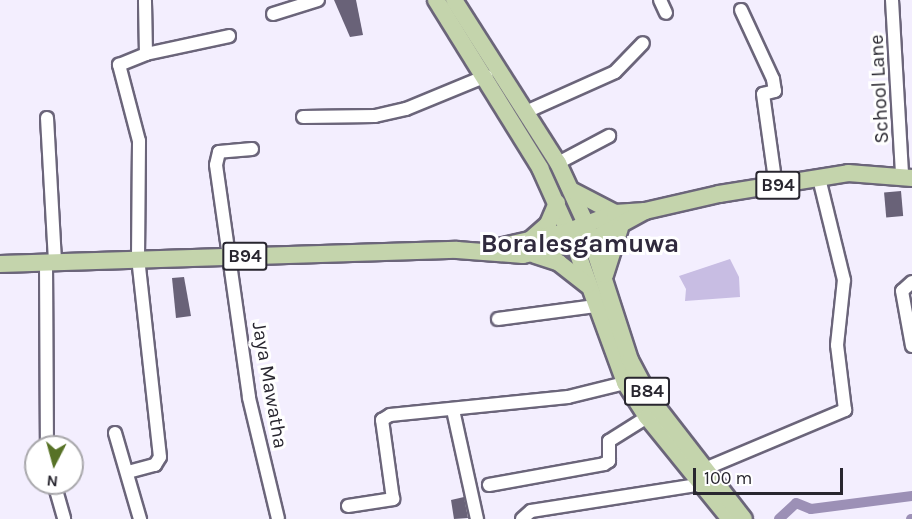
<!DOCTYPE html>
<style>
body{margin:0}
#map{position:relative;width:912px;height:519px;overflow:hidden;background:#f3eefe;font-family:Karla,sans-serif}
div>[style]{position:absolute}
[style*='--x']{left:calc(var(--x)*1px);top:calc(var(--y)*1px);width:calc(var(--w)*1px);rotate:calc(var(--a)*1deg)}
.green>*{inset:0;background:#c8bde3}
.canal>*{height:10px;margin:-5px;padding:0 5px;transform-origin:5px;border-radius:5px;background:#9c90b6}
.building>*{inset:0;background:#696278;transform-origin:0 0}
.roads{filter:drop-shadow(2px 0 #6b657a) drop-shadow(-2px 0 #6b657a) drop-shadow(0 2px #6b657a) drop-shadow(0 -2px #6b657a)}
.minor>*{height:12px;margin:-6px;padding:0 6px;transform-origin:6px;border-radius:6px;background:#fff}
.major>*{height:16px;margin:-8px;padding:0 8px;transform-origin:8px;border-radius:8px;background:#c4d4ac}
span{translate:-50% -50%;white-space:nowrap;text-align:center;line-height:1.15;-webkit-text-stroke:6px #fff;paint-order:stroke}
.shield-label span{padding:2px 4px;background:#fff;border:2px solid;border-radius:4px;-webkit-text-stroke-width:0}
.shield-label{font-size:18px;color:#28262f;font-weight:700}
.street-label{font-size:20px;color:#28262f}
.district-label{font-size:26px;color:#302a3d;font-weight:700}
.north{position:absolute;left:24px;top:435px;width:60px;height:60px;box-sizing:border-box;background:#fff;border:2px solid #a9a8ac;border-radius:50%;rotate:186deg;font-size:16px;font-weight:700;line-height:24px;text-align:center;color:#28262f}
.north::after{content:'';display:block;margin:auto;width:21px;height:27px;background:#577226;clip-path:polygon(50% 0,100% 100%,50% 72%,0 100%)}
.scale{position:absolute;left:693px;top:468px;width:150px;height:27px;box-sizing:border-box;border:3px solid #28262f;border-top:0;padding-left:8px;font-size:18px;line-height:21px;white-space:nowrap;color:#28262f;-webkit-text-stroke:4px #fff;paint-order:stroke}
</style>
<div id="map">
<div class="green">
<div style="clip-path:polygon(730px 259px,739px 277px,740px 297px,685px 301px,686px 289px,679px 276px)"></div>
</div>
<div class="canal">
<div style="--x:779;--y:519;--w:23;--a:-43"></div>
<div style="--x:796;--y:503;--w:16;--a:22"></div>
<div style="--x:811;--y:509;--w:102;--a:-7.3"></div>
<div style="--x:911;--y:519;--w:1;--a:0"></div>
</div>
<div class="building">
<div style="clip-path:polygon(334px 0,356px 0,363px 35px,350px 37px)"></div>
<div style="left:901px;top:191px;width:25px;height:17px;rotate:85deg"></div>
<div style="clip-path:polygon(184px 277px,191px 316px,176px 318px,172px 278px)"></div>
<div style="clip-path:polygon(464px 497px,468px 518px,454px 519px,451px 500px)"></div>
</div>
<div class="roads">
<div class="minor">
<div style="--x:660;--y:0;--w:14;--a:65"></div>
<div style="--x:892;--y:0;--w:176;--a:86.7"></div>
<div style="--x:741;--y:10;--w:76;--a:65.1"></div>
<div style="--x:773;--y:79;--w:12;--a:81"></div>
<div style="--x:775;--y:91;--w:12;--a:166"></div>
<div style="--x:763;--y:94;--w:93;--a:82"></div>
<div style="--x:273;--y:14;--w:47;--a:-17.3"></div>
<div style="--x:146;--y:54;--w:85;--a:-12.2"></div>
<div style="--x:528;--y:111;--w:95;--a:-24.1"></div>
<div style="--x:615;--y:72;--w:40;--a:-46"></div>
<div style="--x:303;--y:117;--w:72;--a:-0.8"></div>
<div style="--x:375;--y:116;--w:32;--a:-13"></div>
<div style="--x:406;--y:109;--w:87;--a:-22.4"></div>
<div style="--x:47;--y:118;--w:144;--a:86.8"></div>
<div style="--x:252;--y:149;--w:33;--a:175"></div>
<div style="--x:219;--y:152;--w:13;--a:103"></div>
<div style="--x:216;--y:165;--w:235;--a:81.9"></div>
<div style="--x:249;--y:398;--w:124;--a:76.5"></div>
<div style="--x:558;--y:163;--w:58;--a:-27.9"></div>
<div style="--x:46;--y:262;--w:185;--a:89.7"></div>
<div style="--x:912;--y:282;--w:13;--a:138"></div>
<div style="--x:902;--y:291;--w:56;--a:79.7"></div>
<div style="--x:498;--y:319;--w:98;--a:-7.6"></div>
<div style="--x:453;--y:410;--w:112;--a:77.6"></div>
<div style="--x:115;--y:433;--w:90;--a:73.8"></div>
<div style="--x:707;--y:468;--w:150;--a:-22.8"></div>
<div style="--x:845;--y:410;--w:65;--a:-97"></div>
<div style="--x:837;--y:345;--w:65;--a:-83.9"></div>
<div style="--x:844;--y:280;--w:105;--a:-103.8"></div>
<div style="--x:128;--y:472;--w:28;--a:-15"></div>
<div style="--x:155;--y:465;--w:9;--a:-58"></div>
<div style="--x:160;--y:457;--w:200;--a:-96.3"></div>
<div style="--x:138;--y:258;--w:117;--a:-89.5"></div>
<div style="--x:139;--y:141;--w:79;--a:-104.7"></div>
<div style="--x:119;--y:65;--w:29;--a:-22"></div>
<div style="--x:146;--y:54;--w:54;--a:-91.1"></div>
<div style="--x:54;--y:483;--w:37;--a:74"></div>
<div style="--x:489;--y:485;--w:117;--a:-10.3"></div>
<div style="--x:604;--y:464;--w:6;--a:-31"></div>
<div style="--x:609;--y:461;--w:20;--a:-90"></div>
<div style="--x:609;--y:441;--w:51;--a:-32.1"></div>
<div style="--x:348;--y:506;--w:46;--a:-8.8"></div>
<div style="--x:393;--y:499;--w:80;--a:-97.9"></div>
<div style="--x:382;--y:420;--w:9;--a:-32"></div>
<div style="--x:390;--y:415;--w:179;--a:-5.8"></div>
<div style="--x:568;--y:397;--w:59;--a:-13.8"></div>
<div style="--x:522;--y:519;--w:12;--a:-42"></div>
<div style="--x:531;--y:511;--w:175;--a:-8.9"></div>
</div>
<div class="major">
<div style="--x:436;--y:0;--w:198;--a:58.2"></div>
<div style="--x:540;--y:168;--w:85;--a:65.8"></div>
<div style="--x:575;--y:246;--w:146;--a:69.9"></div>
<div style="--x:625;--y:383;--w:40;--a:57.1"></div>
<div style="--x:647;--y:417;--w:132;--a:50.9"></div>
<div style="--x:454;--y:0;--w:193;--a:57.5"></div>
<div style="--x:558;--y:163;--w:67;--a:65.3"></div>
<div style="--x:586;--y:224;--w:143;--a:72.1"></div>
<div style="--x:630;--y:360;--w:43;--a:62.2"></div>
<div style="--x:650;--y:398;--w:153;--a:52.2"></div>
<div style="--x:571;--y:190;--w:50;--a:27.6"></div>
<div style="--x:531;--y:239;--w:23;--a:-41"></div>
<div style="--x:548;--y:224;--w:23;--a:-67"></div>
<div style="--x:494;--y:248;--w:77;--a:-12.8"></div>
<div style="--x:569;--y:231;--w:49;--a:-21.4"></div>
<div style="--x:615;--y:213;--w:30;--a:-4"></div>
<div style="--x:645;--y:211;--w:76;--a:-12.9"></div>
<div style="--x:719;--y:194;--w:131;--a:-9.2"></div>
<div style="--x:848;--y:173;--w:64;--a:4.5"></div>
<div style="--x:535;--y:255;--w:25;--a:18"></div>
<div style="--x:559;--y:263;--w:36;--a:38"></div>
<div style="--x:0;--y:264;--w:457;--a:-1.8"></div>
<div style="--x:457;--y:250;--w:66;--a:4.3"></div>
<div style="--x:523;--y:255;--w:71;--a:-12.3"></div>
<div style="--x:592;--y:240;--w:60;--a:-28.7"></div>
<div style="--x:605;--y:275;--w:49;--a:-72.3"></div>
</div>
</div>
<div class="shield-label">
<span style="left:778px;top:185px">B94</span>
<span style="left:245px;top:256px">B94</span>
<span style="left:647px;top:391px">B84</span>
</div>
<div class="street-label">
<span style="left:879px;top:89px;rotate:-93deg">School Lane</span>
<span style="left:270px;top:385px;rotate:80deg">Jaya Mawatha</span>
</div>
<div class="district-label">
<span style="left:580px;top:244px">Boralesgamuwa</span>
</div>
<div class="north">N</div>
<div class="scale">100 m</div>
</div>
